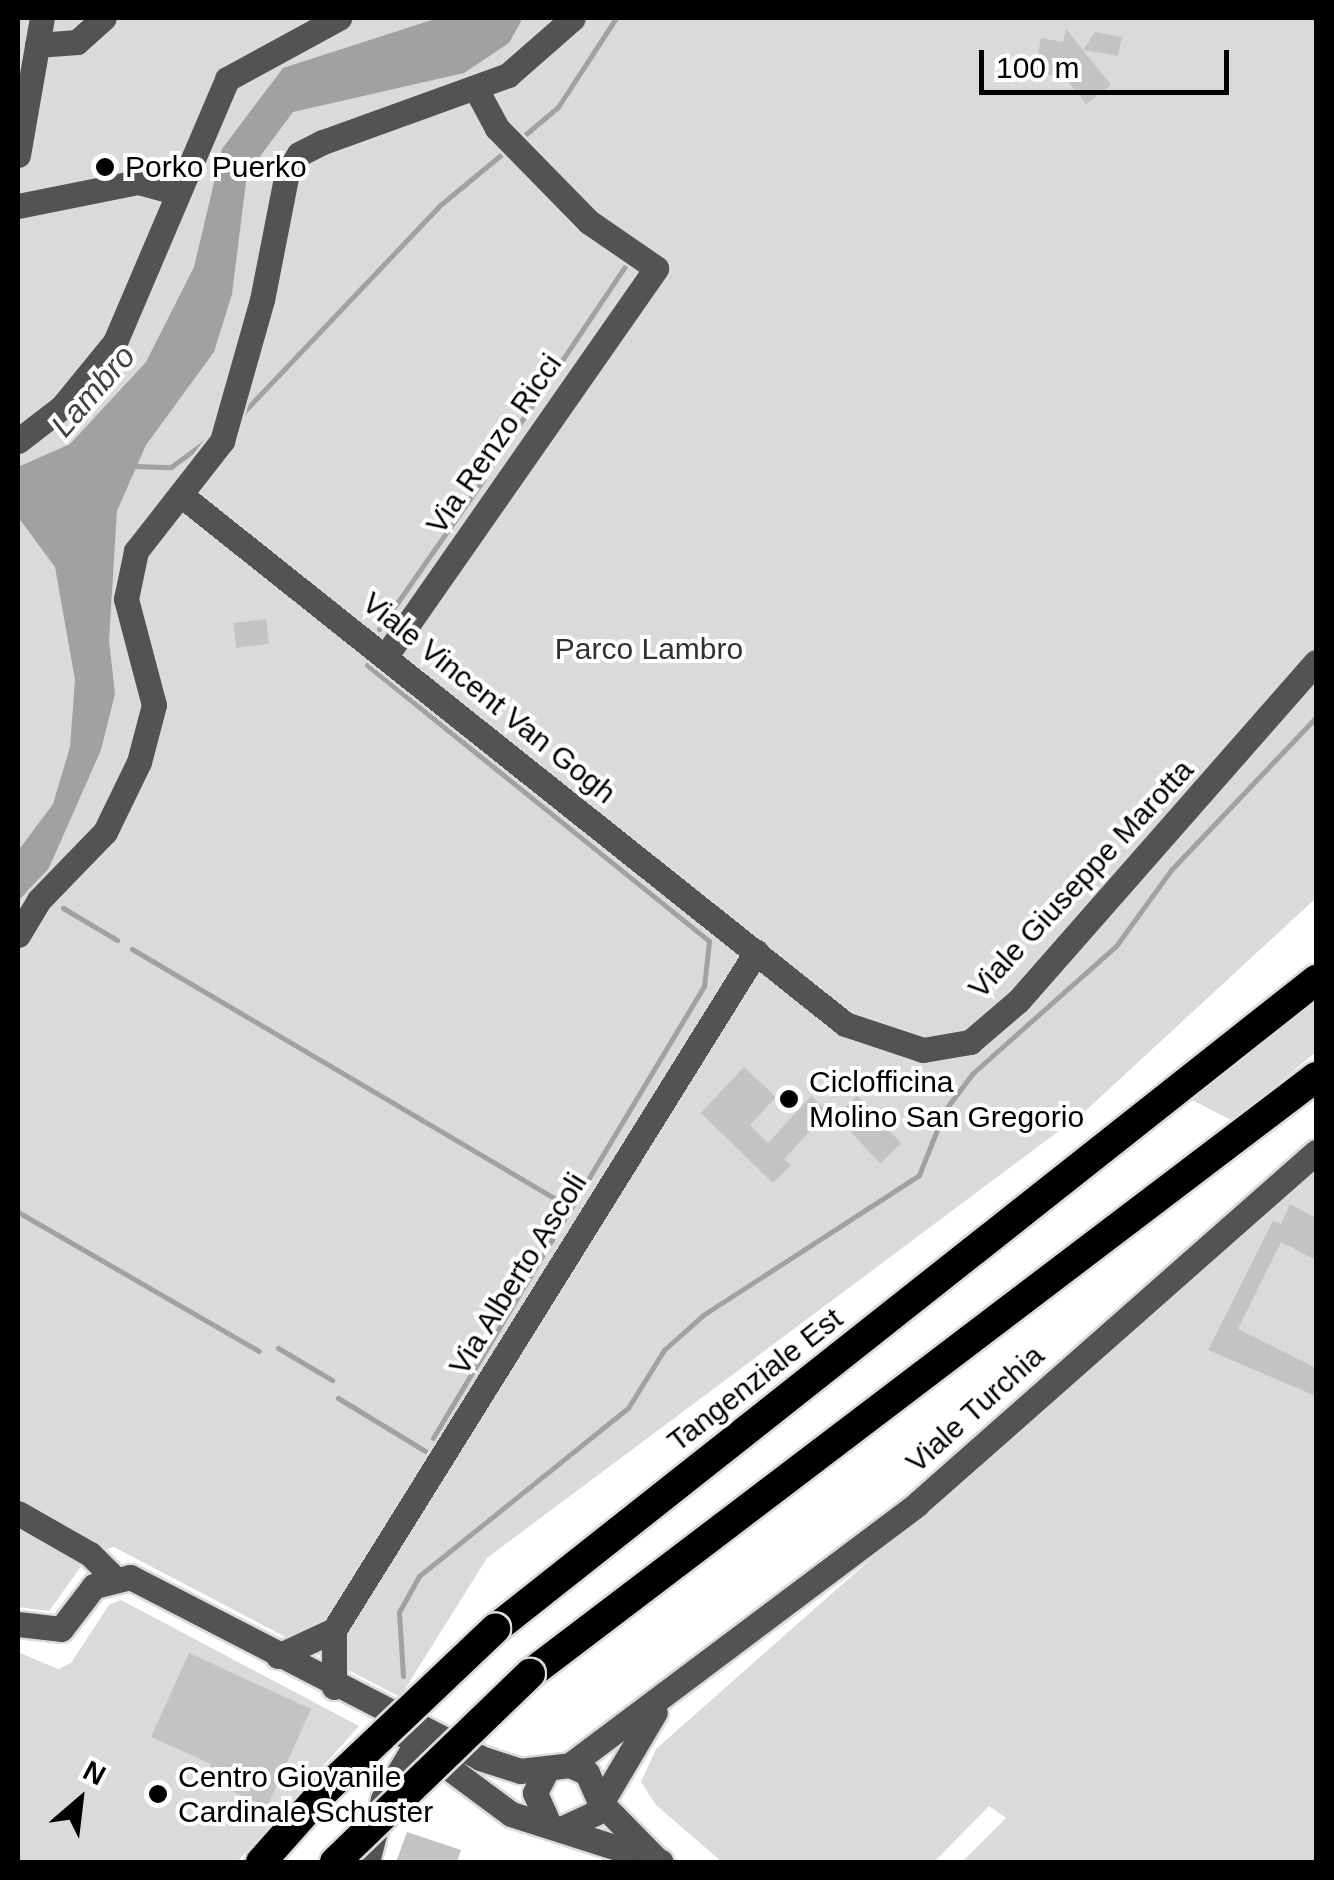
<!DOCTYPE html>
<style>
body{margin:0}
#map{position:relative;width:1334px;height:1880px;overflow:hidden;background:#fff;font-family:Helvetica,sans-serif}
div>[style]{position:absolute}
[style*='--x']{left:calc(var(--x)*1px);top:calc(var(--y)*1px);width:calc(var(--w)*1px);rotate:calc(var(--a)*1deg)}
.green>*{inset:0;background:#dadada}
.water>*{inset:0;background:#a1a1a1}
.stream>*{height:5px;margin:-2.5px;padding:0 2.5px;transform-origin:2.5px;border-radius:2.5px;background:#a1a1a1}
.building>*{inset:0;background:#c3c3c3;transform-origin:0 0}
.roads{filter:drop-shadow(2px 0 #dbdbdb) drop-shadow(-2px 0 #dbdbdb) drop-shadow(0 2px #dbdbdb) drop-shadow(0 -2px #dbdbdb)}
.minor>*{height:25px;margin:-12.5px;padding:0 12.5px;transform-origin:12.5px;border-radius:12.5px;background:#535353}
.highway>*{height:30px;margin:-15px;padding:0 15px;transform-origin:15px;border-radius:15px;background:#000}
.bridges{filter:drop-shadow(2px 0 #dbdbdb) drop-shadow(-2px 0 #dbdbdb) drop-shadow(0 2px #dbdbdb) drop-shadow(0 -2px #dbdbdb)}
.highway-bridge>*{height:30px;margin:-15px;padding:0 15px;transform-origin:15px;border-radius:15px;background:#000}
.dots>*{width:28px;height:28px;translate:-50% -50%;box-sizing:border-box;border:5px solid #fff;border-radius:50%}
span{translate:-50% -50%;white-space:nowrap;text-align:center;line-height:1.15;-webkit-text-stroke:8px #fff;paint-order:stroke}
.poi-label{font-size:30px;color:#000}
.left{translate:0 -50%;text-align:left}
.street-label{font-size:30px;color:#000}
.park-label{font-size:30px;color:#313131}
.water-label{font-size:32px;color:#424242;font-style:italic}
.frame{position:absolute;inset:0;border:20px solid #000;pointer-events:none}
.north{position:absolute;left:30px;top:1750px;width:100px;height:100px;-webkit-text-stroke:8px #fff;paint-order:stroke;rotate:28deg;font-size:28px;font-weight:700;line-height:40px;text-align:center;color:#000}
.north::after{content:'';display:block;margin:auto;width:35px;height:45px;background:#000;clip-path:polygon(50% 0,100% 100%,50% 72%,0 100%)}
.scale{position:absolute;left:979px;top:50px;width:250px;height:45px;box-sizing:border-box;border:5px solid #000;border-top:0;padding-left:12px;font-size:30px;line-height:35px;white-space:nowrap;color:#000;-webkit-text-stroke:8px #fff;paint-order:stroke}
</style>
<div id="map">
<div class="green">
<div style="clip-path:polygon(18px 18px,1316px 18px,1316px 898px,1083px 1113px,487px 1558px,400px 1697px,114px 1547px,90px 1554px,49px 1611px,18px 1607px)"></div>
<div style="clip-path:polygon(1316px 992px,1316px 1052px,1233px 1121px,1190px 1099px)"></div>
<div style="clip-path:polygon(1316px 1166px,1316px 1862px,962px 1862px,1006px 1818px,989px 1806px,934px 1862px,722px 1862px,656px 1805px,641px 1782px,656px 1749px)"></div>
<div style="clip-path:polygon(121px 1600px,359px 1726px,237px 1862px,18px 1862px,18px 1652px,58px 1669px,71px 1663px,109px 1605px)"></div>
</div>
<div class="water">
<div style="clip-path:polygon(438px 18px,523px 18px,509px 43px,464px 73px,293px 112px,247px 174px,232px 294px,214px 352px,146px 445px,117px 511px,109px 640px,115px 694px,101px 750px,48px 870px,18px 901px,18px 851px,53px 804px,70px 747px,75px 680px,55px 567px,18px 517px,18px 467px,70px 444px,146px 362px,194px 267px,222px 149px,283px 68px)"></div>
</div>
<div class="stream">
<div style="--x:520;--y:139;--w:50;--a:-40.1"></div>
<div style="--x:558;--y:107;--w:106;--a:-56.9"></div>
<div style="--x:536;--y:185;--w:49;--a:45.8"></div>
<div style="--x:239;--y:417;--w:291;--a:-46.5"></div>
<div style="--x:439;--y:206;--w:88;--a:-39.5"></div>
<div style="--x:492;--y:465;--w:243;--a:-56.2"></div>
<div style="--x:134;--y:466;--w:37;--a:2"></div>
<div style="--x:171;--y:467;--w:47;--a:-36.4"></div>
<div style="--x:379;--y:629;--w:182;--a:-55.1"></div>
<div style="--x:367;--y:665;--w:439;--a:38.9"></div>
<div style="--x:709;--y:941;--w:45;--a:96.3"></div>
<div style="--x:704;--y:986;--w:527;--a:120.95"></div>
<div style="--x:63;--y:908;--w:63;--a:30.7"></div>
<div style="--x:132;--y:949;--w:510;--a:30.54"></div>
<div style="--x:18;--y:1212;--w:278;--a:30"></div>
<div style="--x:278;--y:1348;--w:63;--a:30.7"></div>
<div style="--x:338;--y:1398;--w:102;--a:31.3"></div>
<div style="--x:403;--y:1676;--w:64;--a:-93.6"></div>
<div style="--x:399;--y:1612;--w:41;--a:-60.9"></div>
<div style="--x:419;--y:1576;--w:268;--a:-38.8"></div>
<div style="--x:628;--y:1408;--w:68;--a:-58.2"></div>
<div style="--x:664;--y:1350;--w:52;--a:-41.9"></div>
<div style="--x:703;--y:1315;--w:257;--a:-32.9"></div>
<div style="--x:919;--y:1175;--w:70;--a:-68.2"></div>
<div style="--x:945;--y:1110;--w:46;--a:-52.9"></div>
<div style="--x:973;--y:1073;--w:191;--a:-41.6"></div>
<div style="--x:1116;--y:946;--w:94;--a:-54.1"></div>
<div style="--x:1171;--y:870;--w:211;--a:-46.5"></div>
</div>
<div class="building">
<div style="clip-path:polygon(1066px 29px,1111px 85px,1086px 104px,1065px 78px,1035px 72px,1041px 38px,1063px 42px)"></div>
<div style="clip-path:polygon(1095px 32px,1122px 37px,1118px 56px,1083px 50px)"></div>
<div style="left:266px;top:619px;width:25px;height:33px;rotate:83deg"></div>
<div style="clip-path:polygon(744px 1067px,776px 1097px,750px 1125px,768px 1143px,811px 1096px,828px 1112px,784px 1159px,791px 1165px,773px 1183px,701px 1113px)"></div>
<div style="left:857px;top:1096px;width:65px;height:29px;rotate:47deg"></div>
<div style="clip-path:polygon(1290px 1204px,1316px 1218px,1316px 1260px,1281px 1242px,1238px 1329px,1316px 1368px,1316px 1396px,1208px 1350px,1273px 1221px,1281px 1224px)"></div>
<div style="clip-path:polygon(189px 1653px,311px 1709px,267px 1807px,205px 1779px,211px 1764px,151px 1737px)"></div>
<div style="clip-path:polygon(407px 1832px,461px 1850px,457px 1862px,396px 1862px)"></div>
</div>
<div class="roads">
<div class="minor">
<div style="--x:37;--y:45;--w:40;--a:-4.3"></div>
<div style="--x:77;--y:42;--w:36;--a:-42"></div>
<div style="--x:18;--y:155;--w:139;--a:-80.1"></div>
<div style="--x:18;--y:206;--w:122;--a:-11.3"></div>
<div style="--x:138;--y:182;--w:39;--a:15"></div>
<div style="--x:18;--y:441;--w:56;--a:-37.7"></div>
<div style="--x:62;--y:407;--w:84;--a:-50.8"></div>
<div style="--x:115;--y:342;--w:286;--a:-66.9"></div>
<div style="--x:227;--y:79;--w:128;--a:-28.6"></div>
<div style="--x:181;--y:495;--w:849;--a:38.54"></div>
<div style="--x:845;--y:1024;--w:82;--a:18.4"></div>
<div style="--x:923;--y:1050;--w:48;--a:-9.7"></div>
<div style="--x:970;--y:1042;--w:63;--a:-40.5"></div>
<div style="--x:1018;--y:1001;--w:451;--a:-48.7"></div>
<div style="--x:385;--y:657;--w:474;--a:-55.1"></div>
<div style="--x:656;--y:268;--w:81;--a:-145.5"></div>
<div style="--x:589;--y:222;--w:132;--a:-134.4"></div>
<div style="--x:497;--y:128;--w:44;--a:-118.3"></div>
<div style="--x:18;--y:935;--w:41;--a:-59"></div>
<div style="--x:39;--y:900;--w:95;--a:-45.9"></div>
<div style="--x:105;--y:832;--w:78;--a:-64.1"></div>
<div style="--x:139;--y:762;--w:59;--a:-75.3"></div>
<div style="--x:154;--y:705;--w:110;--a:-104.8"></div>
<div style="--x:126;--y:599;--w:49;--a:-78.2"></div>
<div style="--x:136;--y:551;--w:140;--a:-52"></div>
<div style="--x:222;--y:441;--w:147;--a:-74.2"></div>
<div style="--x:262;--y:300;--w:129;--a:-78.9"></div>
<div style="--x:287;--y:173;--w:22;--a:-58"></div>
<div style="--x:299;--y:154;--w:27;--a:-27"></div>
<div style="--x:323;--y:142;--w:197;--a:-19.9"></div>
<div style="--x:508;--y:75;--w:86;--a:-41.2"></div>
<div style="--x:18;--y:1513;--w:83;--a:29.7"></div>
<div style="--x:90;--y:1554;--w:31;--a:45"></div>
<div style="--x:18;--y:1624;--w:43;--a:6.6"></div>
<div style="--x:61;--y:1629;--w:54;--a:-52.5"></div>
<div style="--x:94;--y:1586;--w:37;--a:-14"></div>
<div style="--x:130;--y:1577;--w:394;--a:27.3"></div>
<div style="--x:480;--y:1758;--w:42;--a:18"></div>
<div style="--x:520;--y:1771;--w:50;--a:-6.8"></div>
<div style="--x:570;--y:1765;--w:19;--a:25"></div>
<div style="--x:587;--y:1773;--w:32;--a:66"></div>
<div style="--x:278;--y:1656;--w:62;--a:-24.9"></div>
<div style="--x:334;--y:1687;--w:57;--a:-90"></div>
<div style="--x:334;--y:1630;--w:799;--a:-58.1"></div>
<div style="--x:399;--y:1731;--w:139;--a:36.5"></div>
<div style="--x:511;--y:1814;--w:157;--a:17.7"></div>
<div style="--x:570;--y:1765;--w:434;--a:-36.9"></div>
<div style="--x:917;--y:1504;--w:532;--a:-41.42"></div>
<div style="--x:545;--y:1773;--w:22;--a:117"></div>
<div style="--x:535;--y:1793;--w:32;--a:66"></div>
<div style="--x:600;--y:1802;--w:81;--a:45.5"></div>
<div style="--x:563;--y:1828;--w:35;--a:-25"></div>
<div style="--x:595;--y:1813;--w:117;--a:-59.3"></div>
<div style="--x:367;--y:1862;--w:65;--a:-75.7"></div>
<div style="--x:383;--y:1799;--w:66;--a:-59.2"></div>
</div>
<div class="highway">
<div style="--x:495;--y:1629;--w:1047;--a:-38.33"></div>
<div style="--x:530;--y:1674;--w:987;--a:-37.22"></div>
</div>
</div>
<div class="bridges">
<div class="highway-bridge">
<div style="--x:261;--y:1862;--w:95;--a:-48.4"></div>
<div style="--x:324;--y:1791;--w:236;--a:-43.5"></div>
<div style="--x:335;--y:1862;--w:271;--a:-44"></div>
</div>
</div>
<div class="dots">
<div style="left:105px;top:167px;background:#000"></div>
<div style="left:789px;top:1099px;background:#000"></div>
<div style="left:158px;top:1794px;background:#000"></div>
</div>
<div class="poi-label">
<span class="left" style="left:125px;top:167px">Porko Puerko</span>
<span class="left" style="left:809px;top:1099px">Ciclofficina<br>Molino San Gregorio</span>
<span class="left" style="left:178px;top:1794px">Centro Giovanile<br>Cardinale Schuster</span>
</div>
<div class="street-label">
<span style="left:494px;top:444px;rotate:-55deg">Via Renzo Ricci</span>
<span style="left:489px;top:698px;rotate:39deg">Viale Vincent Van Gogh</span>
<span style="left:1081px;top:879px;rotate:-47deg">Viale Giuseppe Marotta</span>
<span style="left:518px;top:1274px;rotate:-58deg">Via Alberto Ascoli</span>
<span style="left:755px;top:1380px;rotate:-38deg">Tangenziale Est</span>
<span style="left:975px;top:1409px;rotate:-42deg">Viale Turchia</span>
</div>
<div class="park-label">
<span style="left:649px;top:649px">Parco Lambro</span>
</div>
<div class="water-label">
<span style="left:93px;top:391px;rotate:-49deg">Lambro</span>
</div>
<div class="frame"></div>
<div class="north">N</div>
<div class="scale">100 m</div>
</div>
